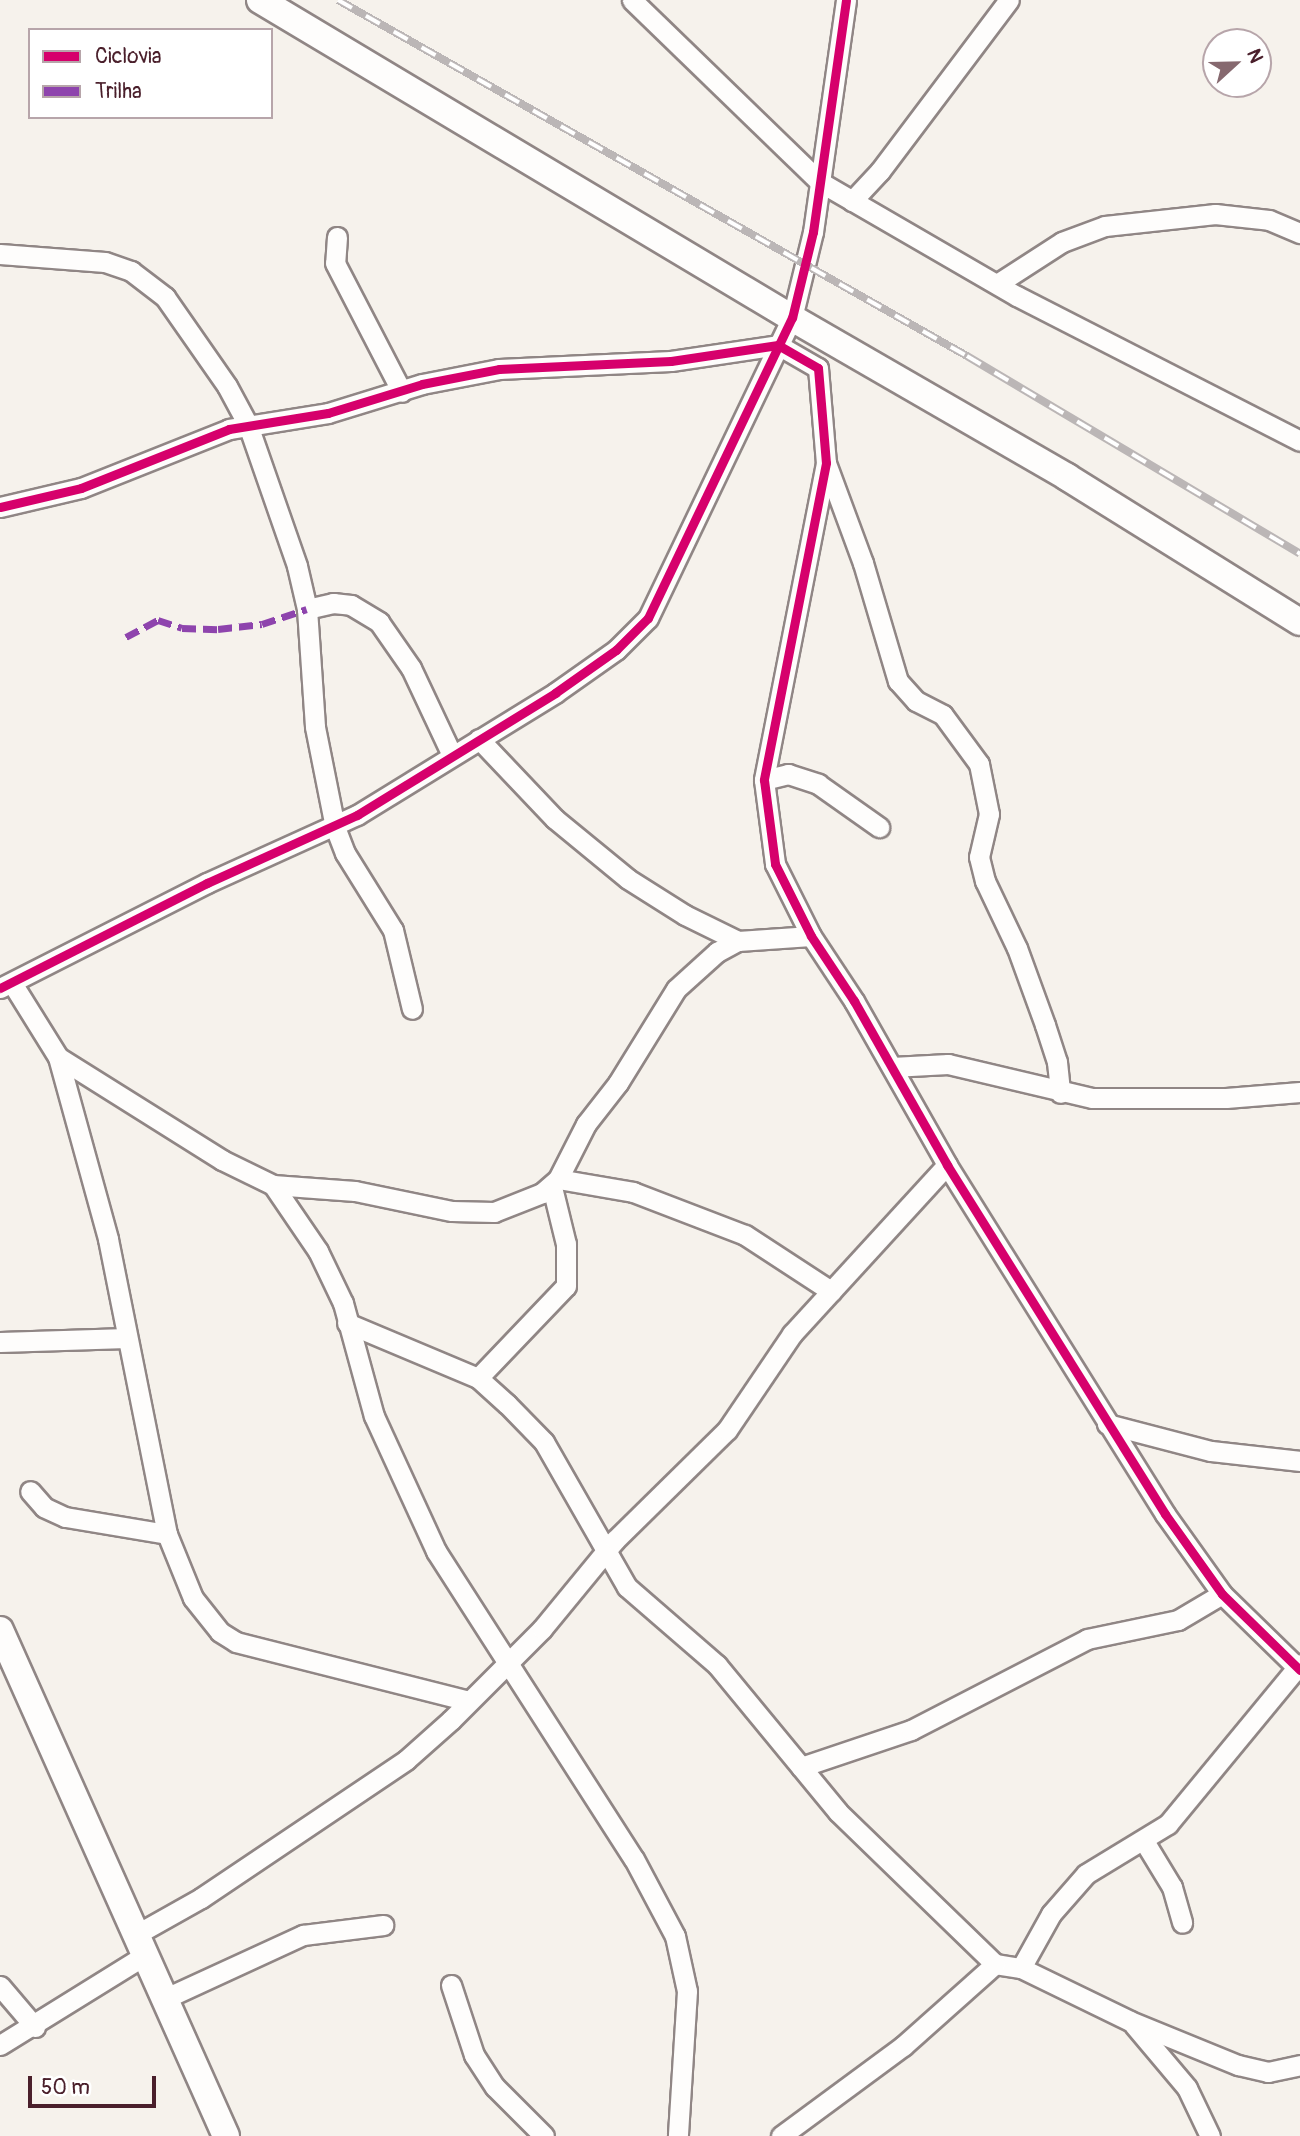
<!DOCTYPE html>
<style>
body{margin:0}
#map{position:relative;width:1300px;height:2136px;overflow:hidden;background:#f6f2ec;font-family:Pangolin,sans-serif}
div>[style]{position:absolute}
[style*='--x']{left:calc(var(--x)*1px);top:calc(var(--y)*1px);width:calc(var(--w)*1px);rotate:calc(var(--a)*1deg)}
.roads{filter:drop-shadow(2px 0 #908685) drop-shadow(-2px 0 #908685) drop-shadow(0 2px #908685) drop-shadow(0 -2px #908685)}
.street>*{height:19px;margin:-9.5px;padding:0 9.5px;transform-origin:9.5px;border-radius:9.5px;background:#fefdfc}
.secondary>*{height:26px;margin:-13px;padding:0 13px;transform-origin:13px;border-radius:13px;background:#fefdfc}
.rail>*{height:8px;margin-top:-4px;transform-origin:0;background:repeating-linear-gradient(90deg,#fff 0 16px,#bbb6b6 0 32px);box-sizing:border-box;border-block:2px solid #bbb6b6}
.quiet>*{height:7px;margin-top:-3.5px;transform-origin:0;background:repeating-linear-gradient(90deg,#8e44ad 0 14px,transparent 0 21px)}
.cycleway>*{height:9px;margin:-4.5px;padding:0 4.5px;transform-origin:4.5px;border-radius:4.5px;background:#d6006c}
span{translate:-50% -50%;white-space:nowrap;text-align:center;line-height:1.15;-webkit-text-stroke:5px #fff;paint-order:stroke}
.legend{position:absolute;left:28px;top:28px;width:245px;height:91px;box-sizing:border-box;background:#fff;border:2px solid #b7a5aa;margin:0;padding:9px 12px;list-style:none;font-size:21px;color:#4a1f2b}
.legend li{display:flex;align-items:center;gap:14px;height:35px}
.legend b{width:35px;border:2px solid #b7a5aa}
.north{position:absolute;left:1202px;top:28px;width:70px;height:70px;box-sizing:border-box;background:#fff;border:2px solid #b7a5aa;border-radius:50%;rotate:68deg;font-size:19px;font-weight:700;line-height:28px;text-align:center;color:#4a1f2b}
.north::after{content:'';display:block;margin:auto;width:24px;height:32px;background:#86696f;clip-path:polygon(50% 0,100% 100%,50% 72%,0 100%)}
.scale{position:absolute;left:28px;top:2076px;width:128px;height:32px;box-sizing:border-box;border:4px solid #4a1f2b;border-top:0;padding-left:9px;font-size:21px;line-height:24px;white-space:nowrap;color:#4a1f2b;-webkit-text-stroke:5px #fff;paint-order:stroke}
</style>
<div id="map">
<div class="roads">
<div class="street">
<div style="--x:632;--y:0;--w:262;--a:44.1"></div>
<div style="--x:820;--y:182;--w:228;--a:30.1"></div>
<div style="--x:1017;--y:296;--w:318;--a:27.1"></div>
<div style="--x:852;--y:201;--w:41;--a:-47"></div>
<div style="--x:880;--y:171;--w:214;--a:-53"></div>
<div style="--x:337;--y:237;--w:26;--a:94"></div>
<div style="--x:335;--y:263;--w:145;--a:62.6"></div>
<div style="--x:0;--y:254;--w:105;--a:4.4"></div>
<div style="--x:105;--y:262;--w:28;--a:19"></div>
<div style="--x:131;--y:271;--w:43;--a:37.4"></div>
<div style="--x:165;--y:297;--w:108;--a:55.1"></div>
<div style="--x:227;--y:386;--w:44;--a:61.7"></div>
<div style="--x:248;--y:425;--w:149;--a:70.8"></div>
<div style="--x:297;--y:566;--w:44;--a:76.9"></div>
<div style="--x:307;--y:609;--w:118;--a:86.1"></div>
<div style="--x:315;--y:727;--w:102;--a:78.7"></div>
<div style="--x:335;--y:827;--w:28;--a:69"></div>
<div style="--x:345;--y:853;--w:91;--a:58.1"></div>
<div style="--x:393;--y:930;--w:81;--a:76.5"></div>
<div style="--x:997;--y:284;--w:77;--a:-32.9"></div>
<div style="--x:1062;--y:242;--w:46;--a:-20.4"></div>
<div style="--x:1105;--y:226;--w:111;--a:-6.2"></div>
<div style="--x:1215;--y:214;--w:54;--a:6.3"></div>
<div style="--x:1269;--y:220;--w:34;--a:23"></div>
<div style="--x:826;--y:463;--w:107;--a:69.7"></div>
<div style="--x:863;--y:563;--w:123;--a:73.5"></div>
<div style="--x:898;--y:681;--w:27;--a:48"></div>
<div style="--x:916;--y:701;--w:30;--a:27"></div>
<div style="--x:943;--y:715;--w:61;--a:53.7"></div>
<div style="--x:979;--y:764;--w:51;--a:78.7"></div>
<div style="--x:989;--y:814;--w:44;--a:103.1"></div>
<div style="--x:979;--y:857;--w:25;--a:76"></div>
<div style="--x:985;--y:881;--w:74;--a:64.5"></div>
<div style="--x:1017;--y:948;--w:82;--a:70"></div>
<div style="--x:1045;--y:1025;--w:39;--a:72"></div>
<div style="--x:1057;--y:1062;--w:31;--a:84"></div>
<div style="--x:0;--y:507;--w:83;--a:-13.2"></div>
<div style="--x:81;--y:488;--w:159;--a:-21.7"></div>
<div style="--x:229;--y:429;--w:100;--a:-9.2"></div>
<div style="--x:328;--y:413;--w:98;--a:-17.1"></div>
<div style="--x:422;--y:384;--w:78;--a:-11"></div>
<div style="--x:499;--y:369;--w:172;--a:-2.7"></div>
<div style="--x:671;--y:361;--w:108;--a:-8.5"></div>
<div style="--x:778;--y:345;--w:46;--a:29.9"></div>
<div style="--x:818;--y:368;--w:95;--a:85.2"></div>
<div style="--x:826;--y:463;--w:323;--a:101.1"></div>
<div style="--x:764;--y:780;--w:85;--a:82.5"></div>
<div style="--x:775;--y:864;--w:80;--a:63.4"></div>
<div style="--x:811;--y:936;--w:78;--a:56.5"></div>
<div style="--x:854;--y:1001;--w:189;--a:60.4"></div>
<div style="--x:947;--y:1165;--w:411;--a:58"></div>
<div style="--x:1165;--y:1514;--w:98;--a:54.5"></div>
<div style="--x:1222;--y:1594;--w:109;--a:44.3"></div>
<div style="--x:307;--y:609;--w:27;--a:-13"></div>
<div style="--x:333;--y:603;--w:18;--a:6"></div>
<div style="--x:351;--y:605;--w:33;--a:31"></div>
<div style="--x:379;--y:622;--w:56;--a:55.2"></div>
<div style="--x:411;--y:668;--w:96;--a:64.8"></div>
<div style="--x:479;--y:739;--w:110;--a:46.5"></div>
<div style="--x:555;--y:819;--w:94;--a:39.4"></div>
<div style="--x:628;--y:879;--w:67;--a:32.3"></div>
<div style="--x:685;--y:915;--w:59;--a:26.1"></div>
<div style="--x:738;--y:941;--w:73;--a:-3.9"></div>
<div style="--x:764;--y:780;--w:25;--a:-14"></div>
<div style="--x:788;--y:774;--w:32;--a:18"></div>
<div style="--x:818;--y:784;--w:75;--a:35.2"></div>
<div style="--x:12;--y:983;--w:87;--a:58.1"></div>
<div style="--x:58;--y:1057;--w:189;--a:74.6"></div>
<div style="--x:108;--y:1239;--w:301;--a:78.7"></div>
<div style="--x:167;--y:1534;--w:103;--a:-170.5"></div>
<div style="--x:65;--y:1517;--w:23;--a:-155"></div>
<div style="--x:44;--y:1507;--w:21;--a:-131"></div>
<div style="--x:0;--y:988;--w:232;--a:-26.9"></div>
<div style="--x:207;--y:883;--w:165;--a:-24.4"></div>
<div style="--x:357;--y:815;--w:233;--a:-31.6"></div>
<div style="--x:555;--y:693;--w:75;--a:-35.2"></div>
<div style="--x:616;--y:650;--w:45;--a:-45"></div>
<div style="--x:648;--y:618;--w:333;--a:-64.4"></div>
<div style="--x:792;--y:318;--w:89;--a:-76.3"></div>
<div style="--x:813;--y:232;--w:234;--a:-81.9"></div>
<div style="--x:58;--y:1057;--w:194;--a:32.1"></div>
<div style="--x:222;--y:1160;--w:57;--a:26.1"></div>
<div style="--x:273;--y:1185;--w:80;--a:55.7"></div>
<div style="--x:318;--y:1251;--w:58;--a:64.3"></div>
<div style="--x:343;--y:1303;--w:117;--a:74.7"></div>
<div style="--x:374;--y:1416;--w:149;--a:65.3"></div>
<div style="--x:436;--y:1551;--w:366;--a:57.3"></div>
<div style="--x:634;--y:1859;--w:87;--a:62"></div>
<div style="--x:675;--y:1936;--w:56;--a:77.7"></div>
<div style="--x:687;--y:1991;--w:145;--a:93.6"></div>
<div style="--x:892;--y:1067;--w:56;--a:-3.1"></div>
<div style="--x:948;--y:1064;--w:148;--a:13.3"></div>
<div style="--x:1092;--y:1098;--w:134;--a:0"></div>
<div style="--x:1226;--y:1098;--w:74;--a:-4.6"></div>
<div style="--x:558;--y:1179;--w:76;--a:9.8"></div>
<div style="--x:633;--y:1192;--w:120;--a:21"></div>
<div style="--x:745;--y:1235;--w:103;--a:33.1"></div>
<div style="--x:273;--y:1185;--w:82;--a:4.2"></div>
<div style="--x:355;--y:1191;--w:99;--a:11.7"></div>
<div style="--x:452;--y:1211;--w:42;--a:1.4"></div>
<div style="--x:494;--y:1212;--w:52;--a:-21.6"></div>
<div style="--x:542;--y:1193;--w:21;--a:-41"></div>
<div style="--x:558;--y:1179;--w:62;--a:-63"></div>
<div style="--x:586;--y:1124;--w:52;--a:-52"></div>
<div style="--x:618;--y:1083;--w:110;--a:-58.3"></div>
<div style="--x:676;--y:989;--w:55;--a:-42.1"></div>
<div style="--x:717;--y:952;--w:24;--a:-28"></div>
<div style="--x:347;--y:1323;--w:142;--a:22.8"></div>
<div style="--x:478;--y:1378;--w:39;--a:42"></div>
<div style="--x:507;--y:1404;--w:53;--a:45.8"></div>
<div style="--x:544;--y:1442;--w:167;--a:60.2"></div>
<div style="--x:627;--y:1587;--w:119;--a:40.9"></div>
<div style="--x:717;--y:1665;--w:190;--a:50.5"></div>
<div style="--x:838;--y:1812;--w:219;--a:44.1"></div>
<div style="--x:995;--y:1964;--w:26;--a:9"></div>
<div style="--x:1021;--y:1968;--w:121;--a:25.9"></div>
<div style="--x:1130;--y:2021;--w:117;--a:22.2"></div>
<div style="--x:1238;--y:2065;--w:31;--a:13"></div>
<div style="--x:1268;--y:2072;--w:33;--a:-12"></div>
<div style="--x:0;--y:1342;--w:127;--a:-1.8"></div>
<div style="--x:478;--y:1378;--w:127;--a:-46.3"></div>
<div style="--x:566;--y:1286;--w:42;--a:-90"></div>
<div style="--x:566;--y:1244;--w:59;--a:-103.8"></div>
<div style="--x:1107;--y:1424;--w:107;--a:14.6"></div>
<div style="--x:1211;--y:1451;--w:90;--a:6.4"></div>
<div style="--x:167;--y:1534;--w:69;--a:67.9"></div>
<div style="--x:193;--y:1598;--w:43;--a:51.5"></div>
<div style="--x:220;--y:1632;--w:19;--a:32"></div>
<div style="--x:236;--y:1642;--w:240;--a:14.2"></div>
<div style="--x:801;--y:1767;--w:116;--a:-18.6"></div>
<div style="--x:911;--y:1730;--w:198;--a:-27.3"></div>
<div style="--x:1087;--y:1639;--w:93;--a:-11.8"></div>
<div style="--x:1178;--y:1620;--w:51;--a:-30.6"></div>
<div style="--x:1144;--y:1841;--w:54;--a:58.7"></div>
<div style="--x:1172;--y:1887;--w:37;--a:74"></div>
<div style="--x:137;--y:1934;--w:73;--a:-29.4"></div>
<div style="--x:201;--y:1898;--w:247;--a:-33.9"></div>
<div style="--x:406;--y:1760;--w:60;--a:-41.6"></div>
<div style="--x:451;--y:1720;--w:129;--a:-45"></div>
<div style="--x:542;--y:1629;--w:115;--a:-50.6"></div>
<div style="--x:615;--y:1540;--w:157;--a:-44.5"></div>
<div style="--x:727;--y:1430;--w:116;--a:-55.9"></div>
<div style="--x:792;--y:1334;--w:229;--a:-47.5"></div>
<div style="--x:1021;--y:1968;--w:62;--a:-60.9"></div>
<div style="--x:1051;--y:1914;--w:53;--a:-48.8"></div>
<div style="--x:1086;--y:1874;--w:96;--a:-31.4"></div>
<div style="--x:1168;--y:1824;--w:207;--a:-50.5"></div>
<div style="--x:451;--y:1985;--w:74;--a:71.8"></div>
<div style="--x:474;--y:2055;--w:38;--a:57"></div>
<div style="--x:495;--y:2087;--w:69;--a:45"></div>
<div style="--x:0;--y:1986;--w:54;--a:49.5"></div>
<div style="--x:166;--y:1998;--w:151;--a:-24.7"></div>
<div style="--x:303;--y:1935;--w:81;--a:-7.1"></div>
<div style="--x:1134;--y:2025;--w:82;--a:49.9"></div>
<div style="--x:1187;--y:2088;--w:53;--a:64.4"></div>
<div style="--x:0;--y:2045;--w:173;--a:-31.8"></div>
<div style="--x:781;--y:2136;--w:152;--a:-36.4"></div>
<div style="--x:903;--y:2046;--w:123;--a:-41.7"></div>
</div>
<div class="secondary">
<div style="--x:260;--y:0;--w:620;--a:30.87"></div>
<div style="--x:792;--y:318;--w:318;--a:30"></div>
<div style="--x:1067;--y:477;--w:274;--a:31.9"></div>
<div style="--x:0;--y:1630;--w:554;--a:65.93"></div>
</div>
</div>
<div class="rail">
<div style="--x:338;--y:0;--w:723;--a:29.51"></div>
<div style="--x:967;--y:356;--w:387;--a:30.7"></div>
</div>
<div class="quiet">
<div style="--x:126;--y:637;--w:36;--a:-28"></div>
<div style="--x:158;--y:620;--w:25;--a:18"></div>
<div style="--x:182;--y:628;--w:36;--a:2"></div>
<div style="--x:218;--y:629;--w:44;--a:-6.5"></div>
<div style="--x:262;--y:624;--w:47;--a:-18.4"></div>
</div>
<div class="cycleway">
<div style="--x:0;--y:507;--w:83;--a:-13.2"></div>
<div style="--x:81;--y:488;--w:159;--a:-21.7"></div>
<div style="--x:229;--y:429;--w:100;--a:-9.2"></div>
<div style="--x:328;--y:413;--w:98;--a:-17.1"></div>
<div style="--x:422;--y:384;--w:78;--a:-11"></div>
<div style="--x:499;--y:369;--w:172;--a:-2.7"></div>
<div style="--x:671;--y:361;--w:108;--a:-8.5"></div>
<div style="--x:778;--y:345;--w:46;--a:29.9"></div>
<div style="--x:818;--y:368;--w:95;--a:85.2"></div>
<div style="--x:826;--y:463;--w:323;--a:101.1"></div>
<div style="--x:764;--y:780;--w:85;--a:82.5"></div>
<div style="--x:775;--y:864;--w:80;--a:63.4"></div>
<div style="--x:811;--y:936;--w:78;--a:56.5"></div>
<div style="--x:854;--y:1001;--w:189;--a:60.4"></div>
<div style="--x:947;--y:1165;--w:411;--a:58"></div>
<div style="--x:1165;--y:1514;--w:98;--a:54.5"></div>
<div style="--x:1222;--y:1594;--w:109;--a:44.3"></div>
<div style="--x:0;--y:988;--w:232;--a:-26.9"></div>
<div style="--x:207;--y:883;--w:165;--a:-24.4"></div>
<div style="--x:357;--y:815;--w:233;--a:-31.6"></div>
<div style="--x:555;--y:693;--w:75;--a:-35.2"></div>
<div style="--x:616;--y:650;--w:45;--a:-45"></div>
<div style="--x:648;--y:618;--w:333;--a:-64.4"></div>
<div style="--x:792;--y:318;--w:89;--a:-76.3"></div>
<div style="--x:813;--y:232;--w:234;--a:-81.9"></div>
</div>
<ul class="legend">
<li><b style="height:9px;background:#d6006c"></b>Ciclovia</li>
<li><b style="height:9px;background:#8e44ad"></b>Trilha</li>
</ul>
<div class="north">N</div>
<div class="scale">50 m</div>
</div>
